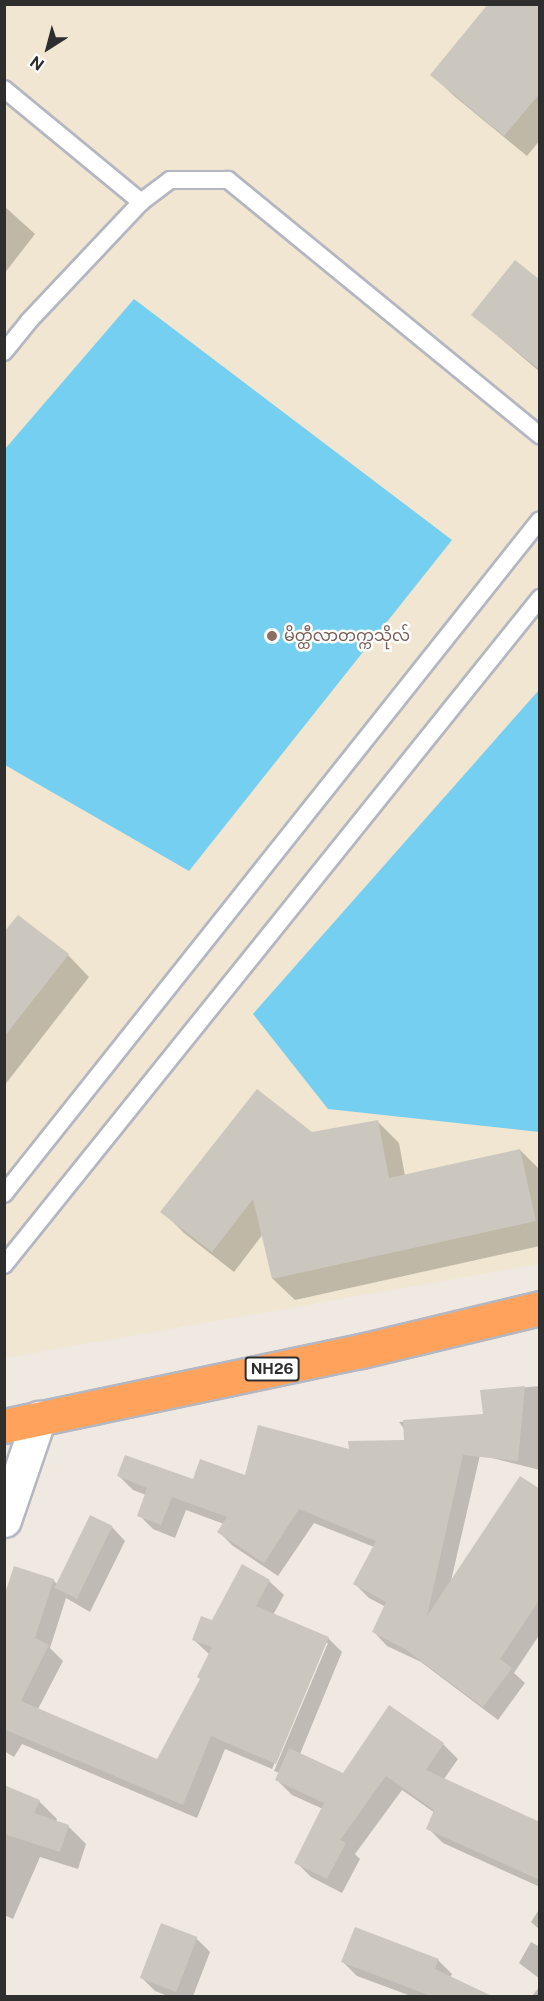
<!DOCTYPE html>
<meta charset="utf-8">
<style>
body{margin:0}
#map{position:relative;width:544px;height:2001px;overflow:hidden;background:#efe9e1;font-family:"Public Sans","Noto Sans Myanmar",sans-serif}
div>[style]{position:absolute}
[style*='--x']{left:calc(var(--x)*1px);top:calc(var(--y)*1px);width:calc(var(--w)*1px);rotate:calc(var(--a)*1deg)}
.education>*{inset:0;background:#f0e6d1}
.water>*{inset:0;background:#75cff0}
.shadow>*{inset:0;background:#0003}
.building>*{inset:0;background:#cbc7bf;transform-origin:0 0}
.roads{filter:drop-shadow(2px 0 #b4b7c1) drop-shadow(-2px 0 #b4b7c1) drop-shadow(0 2px #b4b7c1) drop-shadow(0 -2px #b4b7c1)}
.lane>*{height:16px;margin:-8px;padding:0 8px;transform-origin:8px;border-radius:8px;background:#fff}
.street>*{height:33px;margin:-16.5px;padding:0 16.5px;transform-origin:16.5px;border-radius:16.5px;background:#fff}
.highway>*{height:33px;margin:-16.5px;padding:0 16.5px;transform-origin:16.5px;border-radius:16.5px;background:#ffa35c}
.dots>*{width:16px;height:16px;translate:-50% -50%;box-sizing:border-box;border:3px solid #fff;border-radius:50%}
span{translate:-50% -50%;white-space:nowrap;text-align:center;line-height:1.15;-webkit-text-stroke:5px #fff;paint-order:stroke}
.shield-label span{padding:2px 4px;background:#fff;border:2px solid;border-radius:4px;-webkit-text-stroke-width:0}
.shield-label{font-size:15px;color:#2e2e2e;font-weight:700}
.education-label{font-size:16px;color:#785e54}
.left{translate:0 -50%;text-align:left}
.frame{position:absolute;inset:0;border:6px solid #2e2e2e;pointer-events:none}
.north{position:absolute;left:18px;top:18px;width:60px;height:60px;-webkit-text-stroke:4px #fff;paint-order:stroke;rotate:216deg;font-size:16px;font-weight:700;line-height:24px;text-align:center;color:#2e2e2e}
.north::after{content:'';display:block;margin:auto;width:21px;height:27px;background:#2e2e2e;clip-path:polygon(50% 0,100% 100%,50% 72%,0 100%)}
</style>
<div id="map">
<div class="education">
<div style="clip-path:polygon(125px 4px,130px 8px,134px 4px,539px 5px,539px 1264px,5px 1358px,5px 5px)"></div>
</div>
<div class="water">
<div style="clip-path:polygon(134px 299px,452px 540px,189px 871px,5px 765px,5px 449px)"></div>
<div style="clip-path:polygon(539px 690px,539px 1132px,328px 1109px,253px 1014px)"></div>
</div>
<div class="shadow">
<div style="clip-path:polygon(540px 4px,540px 140px,527px 156px,454px 96px,432px 75px)"></div>
<div style="clip-path:polygon(4px 206px,35px 234px,4px 274px)"></div>
<div style="clip-path:polygon(540px 282px,540px 372px,473px 315px)"></div>
<div style="clip-path:polygon(4px 934px,68px 955px,89px 977px,4px 1086px)"></div>
<div style="clip-path:polygon(378px 1122px,399px 1143px,405px 1176px,520px 1150px,540px 1170px,540px 1246px,295px 1300px,273px 1279px,263px 1234px,234px 1272px,184px 1233px,162px 1211px,312px 1133px)"></div>
<div style="clip-path:polygon(540px 1386px,540px 1470px,480px 1455px,451px 1581px,540px 1491px,540px 1634px,514px 1673px,525px 1683px,498px 1720px,421px 1662px,387px 1646px,373px 1631px,386px 1607px,369px 1598px,355px 1584px,374px 1547px,314px 1523px,278px 1576px,233px 1546px,219px 1532px,224px 1524px,186px 1510px,175px 1538px,153px 1529px,139px 1515px,146px 1495px,133px 1490px,119px 1476px,194px 1480px,246px 1477px,350px 1451px,406px 1441px,405px 1430px,399px 1422px,484px 1415px,482px 1391px)"></div>
<div style="clip-path:polygon(112px 1527px,125px 1541px,90px 1612px,66px 1598px,50px 1648px,63px 1661px,38px 1709px,158px 1761px,201px 1679px,210px 1655px,194px 1640px,213px 1622px,269px 1581px,284px 1595px,273px 1615px,328px 1638px,342px 1652px,300px 1754px,343px 1774px,443px 1744px,458px 1759px,444px 1779px,540px 1823px,540px 1887px,443px 1843px,428px 1828px,435px 1813px,402px 1790px,355px 1854px,360px 1859px,342px 1893px,311px 1877px,296px 1862px,323px 1809px,292px 1795px,277px 1780px,280px 1773px,274px 1771px,328px 1643px,325px 1643px,272px 1769px,225px 1749px,197px 1818px,22px 1744px,14px 1757px,4px 1751px,4px 1601px,53px 1580px,57px 1584px)"></div>
<div style="clip-path:polygon(4px 1787px,39px 1801px,57px 1819px,56px 1822px,68px 1826px,86px 1844px,78px 1869px,40px 1857px,13px 1919px,4px 1915px)"></div>
<div style="clip-path:polygon(540px 1908px,540px 1930px,531px 1922px)"></div>
<div style="clip-path:polygon(196px 1938px,210px 1952px,193px 1996px,168px 1996px,155px 1991px,142px 1978px)"></div>
<div style="clip-path:polygon(531px 1942px,540px 1947px,540px 1979px,519px 1963px)"></div>
<div style="clip-path:polygon(438px 1960px,452px 1974px,450px 1978px,473px 1989px,481px 1996px,411px 1996px,357px 1976px,343px 1962px)"></div>
<div style="clip-path:polygon(540px 1986px,540px 1996px,534px 1996px,533px 1995px)"></div>
</div>
<div class="building">
<div style="clip-path:polygon(488px 4px,540px 4px,540px 93px,504px 136px,430px 75px)"></div>
<div style="clip-path:polygon(515px 260px,540px 280px,540px 370px,471px 315px)"></div>
<div style="clip-path:polygon(18px 915px,69px 954px,4px 1037px,4px 932px)"></div>
<div style="clip-path:polygon(257px 1089px,312px 1132px,378px 1120px,389px 1178px,520px 1149px,536px 1221px,272px 1279px,253px 1199px,212px 1252px,160px 1212px)"></div>
<div style="clip-path:polygon(525px 1386px,518px 1461px,463px 1455px,427px 1616px,520px 1476px,540px 1489px,540px 1599px,500px 1659px,512px 1668px,483px 1707px,405px 1649px,372px 1632px,386px 1602px,353px 1584px,376px 1541px,299px 1509px,264px 1563px,217px 1532px,227px 1517px,172px 1497px,161px 1525px,137px 1516px,147px 1488px,117px 1476px,125px 1455px,193px 1479px,200px 1459px,245px 1475px,258px 1425px,349px 1449px,348px 1441px,404px 1440px,403px 1420px,483px 1414px,480px 1390px)"></div>
<div style="left:90px;top:1515px;width:25px;height:81px;rotate:26deg"></div>
<div style="clip-path:polygon(242px 1564px,270px 1580px,256px 1606px,329px 1637px,276px 1764px,211px 1736px,183px 1805px,6px 1730px,4px 1734px,4px 1596px,14px 1566px,54px 1579px,35px 1638px,49px 1645px,21px 1701px,157px 1759px,200px 1679px,197px 1677px,212px 1647px,192px 1640px,201px 1616px,212px 1620px)"></div>
<div style="clip-path:polygon(389px 1705px,444px 1743px,426px 1770px,540px 1822px,540px 1880px,426px 1829px,434px 1810px,386px 1776px,340px 1840px,346px 1843px,327px 1879px,294px 1863px,324px 1803px,275px 1780px,289px 1748px,343px 1773px)"></div>
<div style="clip-path:polygon(4px 1785px,40px 1800px,34px 1813px,69px 1825px,60px 1852px,4px 1834px)"></div>
<div style="left:161px;top:1923px;width:39px;height:59px;rotate:21deg"></div>
<div style="clip-path:polygon(355px 1927px,439px 1959px,435px 1969px,492px 1996px,431px 1996px,341px 1962px)"></div>
</div>
<div class="roads">
<div class="lane">
<div style="--x:4;--y:89;--w:178;--a:39.5"></div>
<div style="--x:141;--y:202;--w:36;--a:-37"></div>
<div style="--x:170;--y:180;--w:58;--a:0"></div>
<div style="--x:228;--y:180;--w:403;--a:39.3"></div>
<div style="--x:4;--y:352;--w:38;--a:-51"></div>
<div style="--x:28;--y:322;--w:165;--a:-46.7"></div>
<div style="--x:4;--y:1194;--w:861;--a:-51.51"></div>
<div style="--x:4;--y:1265;--w:856;--a:-51.21"></div>
</div>
<div class="street">
<div style="--x:4;--y:1520;--w:108;--a:-71.1"></div>
</div>
<div class="highway">
<div style="--x:4;--y:1426;--w:365;--a:-11.9"></div>
<div style="--x:361;--y:1351;--w:184;--a:-13.5"></div>
</div>
</div>
<div class="dots">
<div style="left:272px;top:636px;background:#8d6e63"></div>
</div>
<div class="shield-label">
<span style="left:272px;top:1369px">NH26</span>
</div>
<div class="education-label">
<span class="left" style="left:284px;top:636px">မိတ္ထီလာတက္ကသိုလ်</span>
</div>
<div class="frame"></div>
<div class="north">N</div>
</div>
